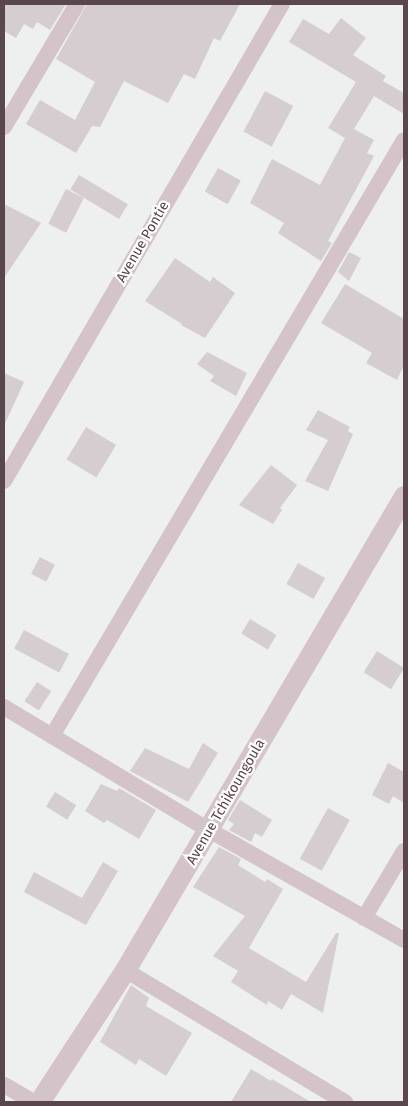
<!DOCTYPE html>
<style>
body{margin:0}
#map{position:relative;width:408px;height:1106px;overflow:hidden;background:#edf0ee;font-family:"Fira Sans",sans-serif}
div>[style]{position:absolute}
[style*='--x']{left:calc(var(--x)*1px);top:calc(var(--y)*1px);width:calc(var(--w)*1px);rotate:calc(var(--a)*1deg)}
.building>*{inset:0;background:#d5cdcf;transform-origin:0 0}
.minor>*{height:16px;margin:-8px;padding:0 8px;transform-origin:8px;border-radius:8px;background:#d4c4ca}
.tertiary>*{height:21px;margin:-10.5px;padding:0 10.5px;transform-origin:10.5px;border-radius:10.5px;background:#d4c4ca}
span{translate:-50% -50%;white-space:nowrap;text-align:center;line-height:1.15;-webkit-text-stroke:4.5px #fff;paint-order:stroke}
.street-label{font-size:14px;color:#5a464d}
.frame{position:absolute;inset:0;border:5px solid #5a464d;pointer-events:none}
</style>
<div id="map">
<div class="building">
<div style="clip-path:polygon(4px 4px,66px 4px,50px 30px,37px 22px,33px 29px,24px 24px,16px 38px,4px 31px)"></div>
<div style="clip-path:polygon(87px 4px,240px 4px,220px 41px,214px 38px,195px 79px,184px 74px,168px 103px,124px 81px,100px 127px,92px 126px,76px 153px,26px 124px,40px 100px,75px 120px,95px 82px,56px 59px)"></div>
<div style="clip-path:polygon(341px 18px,366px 38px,353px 55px,386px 76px,383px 81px,404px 93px,404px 114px,374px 96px,354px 129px,374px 140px,367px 153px,374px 156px,328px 241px,332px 243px,321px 261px,278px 233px,284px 223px,250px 203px,272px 159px,320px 185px,345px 138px,328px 128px,356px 82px,289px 42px,303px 19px,329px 34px)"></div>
<div style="left:265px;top:91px;width:32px;height:46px;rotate:28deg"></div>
<div style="left:218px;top:168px;width:26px;height:27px;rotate:29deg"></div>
<div style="left:79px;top:175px;width:57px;height:17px;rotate:31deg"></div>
<div style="left:66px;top:189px;width:20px;height:39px;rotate:27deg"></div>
<div style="clip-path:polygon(4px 204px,41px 223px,4px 278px)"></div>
<div style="clip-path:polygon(349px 252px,361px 258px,349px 281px,338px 272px)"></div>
<div style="clip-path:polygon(175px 258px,210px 282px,213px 277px,235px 293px,205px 338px,181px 325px,182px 324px,145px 301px)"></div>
<div style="clip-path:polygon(345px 284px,404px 319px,404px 365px,397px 380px,366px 363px,372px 353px,321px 323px)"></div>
<div style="clip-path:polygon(207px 352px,247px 373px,236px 396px,210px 381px,214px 376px,197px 364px)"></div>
<div style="clip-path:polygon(4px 373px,24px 382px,4px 426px)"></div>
<div style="clip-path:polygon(318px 410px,350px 427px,348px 431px,353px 434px,328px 491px,305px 481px,328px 440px,306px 430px)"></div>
<div style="left:86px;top:427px;width:35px;height:38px;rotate:31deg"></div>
<div style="clip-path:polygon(271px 465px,297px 485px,280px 508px,282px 510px,273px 524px,239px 505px)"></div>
<div style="left:40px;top:557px;width:17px;height:19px;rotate:28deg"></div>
<div style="left:298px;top:563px;width:31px;height:24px;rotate:29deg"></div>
<div style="left:250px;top:619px;width:31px;height:17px;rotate:31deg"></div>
<div style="left:24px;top:630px;width:51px;height:21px;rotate:28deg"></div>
<div style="left:377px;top:651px;width:32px;height:25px;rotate:32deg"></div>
<div style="left:37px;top:682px;width:17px;height:23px;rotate:33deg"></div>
<div style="clip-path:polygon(203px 743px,218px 753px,188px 802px,130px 771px,145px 748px,189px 769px)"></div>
<div style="clip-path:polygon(388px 763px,404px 772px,404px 803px,393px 796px,389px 804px,372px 795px)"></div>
<div style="clip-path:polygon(101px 784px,117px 791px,119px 788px,156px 810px,139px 839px,107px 820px,104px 823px,85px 811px)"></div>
<div style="left:55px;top:792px;width:25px;height:17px;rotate:32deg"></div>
<div style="clip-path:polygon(240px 800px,272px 820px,262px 837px,255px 833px,251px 842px,229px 830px,234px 824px,228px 820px)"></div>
<div style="left:328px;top:808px;width:25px;height:58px;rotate:29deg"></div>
<div style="clip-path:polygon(219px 847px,241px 859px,238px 865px,265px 882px,267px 879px,283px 889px,249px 948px,306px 982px,336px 933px,339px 933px,323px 1013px,291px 994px,282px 1010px,268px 1001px,267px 1005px,231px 982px,238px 971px,213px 956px,245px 916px,193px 887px)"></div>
<div style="clip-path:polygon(103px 862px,118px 871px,86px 925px,24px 892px,34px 872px,82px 898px)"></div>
<div style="clip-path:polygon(131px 985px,149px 998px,146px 1006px,192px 1033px,166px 1076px,139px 1059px,136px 1065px,100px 1042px)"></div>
<div style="clip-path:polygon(251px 1069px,271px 1081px,272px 1079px,311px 1102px,231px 1102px)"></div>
</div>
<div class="minor">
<div style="--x:4;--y:127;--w:143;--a:-59.3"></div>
<div style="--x:4;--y:481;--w:552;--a:-59.77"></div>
<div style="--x:4;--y:707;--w:239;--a:31"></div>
<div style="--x:209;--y:830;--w:224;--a:29.4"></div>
<div style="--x:52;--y:736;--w:692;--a:-59.43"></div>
<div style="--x:364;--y:918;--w:78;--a:-59.2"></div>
<div style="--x:125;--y:970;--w:257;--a:31"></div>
<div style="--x:4;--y:1085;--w:34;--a:30"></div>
</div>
<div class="tertiary">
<div style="--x:39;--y:1102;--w:158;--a:-56.9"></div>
<div style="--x:125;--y:970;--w:550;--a:-59.52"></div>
</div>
<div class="street-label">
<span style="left:143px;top:242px;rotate:-60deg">Avenue Pontie</span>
<span style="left:226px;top:802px;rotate:-60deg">Avenue Tchikoungoula</span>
</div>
<div class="frame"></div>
</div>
